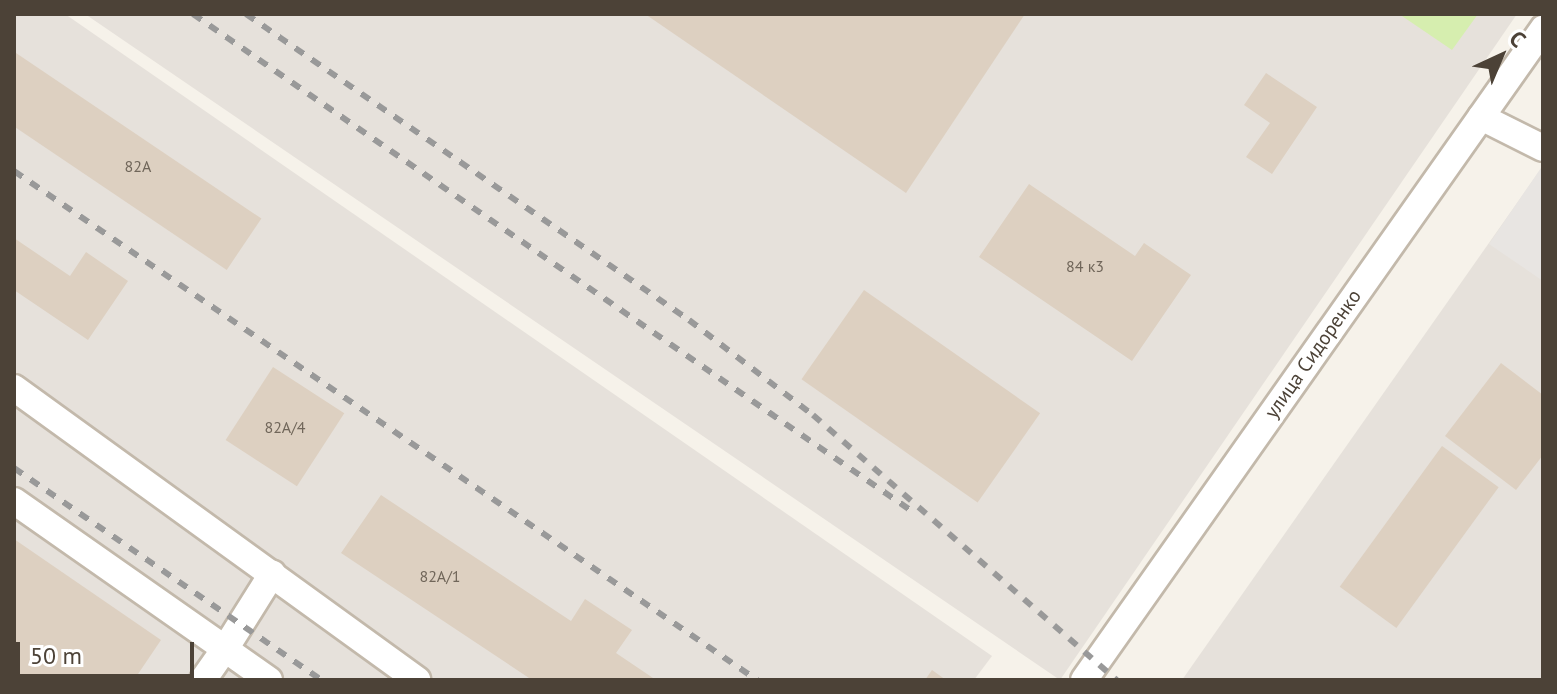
<!DOCTYPE html>
<meta charset="utf-8">
<style>
body{margin:0}
#map{position:relative;width:1557px;height:694px;overflow:hidden;background:#f6f2ea;font-family:"PT Sans",sans-serif}
div>[style]{position:absolute}
[style*='--x']{left:calc(var(--x)*1px);top:calc(var(--y)*1px);width:calc(var(--w)*1px);rotate:calc(var(--a)*1deg)}
.industrial>*{inset:0;background:#e6e1db}
.green>*{inset:0;background:#d6eeaf}
.parking>*{inset:0;background:#e8e5e2}
.building>*{inset:0;background:#ddd0c1;transform-origin:0 0}
.roads{filter:drop-shadow(2px 0 #c3b9ab) drop-shadow(-2px 0 #c3b9ab) drop-shadow(0 2px #c3b9ab) drop-shadow(0 -2px #c3b9ab)}
.minor>*{height:26px;margin:-13px;padding:0 13px;transform-origin:13px;border-radius:13px;background:#fff}
.rail>*{height:6px;margin-top:-3px;transform-origin:0;background:repeating-linear-gradient(90deg,#999 0 10px,transparent 0 20px)}
span{translate:-50% -50%;white-space:nowrap;text-align:center;line-height:1.15;-webkit-text-stroke:6px #fff;paint-order:stroke}
.number-label{font-size:16px;color:#70665a}
.number-label span{-webkit-text-stroke-width:0}
.street-label{font-size:20px;color:#4c4237}
.frame{position:absolute;inset:0;border:16px solid #4c4237;pointer-events:none}
.north{position:absolute;left:1461px;top:16px;width:80px;height:80px;-webkit-text-stroke:6px #fff;paint-order:stroke;rotate:44deg;font-size:22px;font-weight:700;line-height:32px;text-align:center;color:#4c4237}
.north::after{content:'';display:block;margin:auto;width:28px;height:36px;background:#4c4237;clip-path:polygon(50% 0,100% 100%,50% 72%,0 100%)}
.scale{position:absolute;left:16px;top:642px;width:178px;height:36px;box-sizing:border-box;border:4px solid #4c4237;border-top:0;padding-left:10px;font-size:24px;line-height:28px;white-space:nowrap;color:#4c4237;-webkit-text-stroke:6px #fff;paint-order:stroke}
</style>
<div id="map">
<div class="industrial">
<div style="clip-path:polygon(14px 14px,65px 14px,992px 656px,974px 680px,14px 680px)"></div>
<div style="clip-path:polygon(85px 14px,1517px 14px,1060px 680px)"></div>
<div style="clip-path:polygon(1543px 166px,1543px 680px,1182px 680px)"></div>
</div>
<div class="green">
<div style="clip-path:polygon(1399px 14px,1478px 14px,1452px 50px)"></div>
</div>
<div class="parking">
<div style="clip-path:polygon(1543px 165px,1543px 281px,1489px 244px)"></div>
</div>
<div class="building">
<div style="clip-path:polygon(645px 14px,1025px 14px,906px 193px)"></div>
<div style="left:16px;top:53px;width:296px;height:62px;rotate:34deg"></div>
<div style="clip-path:polygon(1266px 73px,1317px 107px,1272px 174px,1246px 157px,1270px 123px,1244px 105px)"></div>
<div style="clip-path:polygon(1029px 184px,1135px 256px,1144px 243px,1191px 275px,1132px 361px,979px 257px)"></div>
<div style="clip-path:polygon(14px 238px,70px 276px,86px 252px,128px 281px,88px 340px,14px 290px)"></div>
<div style="left:864px;top:290px;width:215px;height:109px;rotate:35deg"></div>
<div style="clip-path:polygon(1501px 363px,1543px 395px,1543px 455px,1516px 490px,1445px 436px)"></div>
<div style="left:273px;top:367px;width:85px;height:87px;rotate:33deg"></div>
<div style="left:1442px;top:446px;width:70px;height:174px;rotate:36deg"></div>
<div style="clip-path:polygon(381px 495px,571px 621px,585px 599px,632px 630px,616px 653px,656px 680px,532px 680px,341px 553px)"></div>
<div style="clip-path:polygon(14px 539px,161px 640px,134px 680px,14px 680px)"></div>
<div style="clip-path:polygon(932px 670px,946px 680px,925px 680px)"></div>
</div>
<div class="roads">
<div class="minor">
<div style="--x:1481;--y:117;--w:69;--a:26.6"></div>
<div style="--x:14;--y:388;--w:498;--a:35.9"></div>
<div style="--x:14;--y:501;--w:258;--a:35"></div>
<div style="--x:225;--y:649;--w:89;--a:-57.9"></div>
<div style="--x:203;--y:680;--w:38;--a:-55"></div>
<div style="--x:225;--y:649;--w:54;--a:35.2"></div>
<div style="--x:1084;--y:680;--w:797;--a:-54.81"></div>
</div>
</div>
<div class="rail">
<div style="--x:193;--y:14;--w:872;--a:34.67"></div>
<div style="--x:246;--y:14;--w:538;--a:34.63"></div>
<div style="--x:689;--y:320;--w:156;--a:37.5"></div>
<div style="--x:813;--y:415;--w:403;--a:41.1"></div>
<div style="--x:14;--y:171;--w:901;--a:34.41"></div>
<div style="--x:14;--y:468;--w:373;--a:34.6"></div>
</div>
<div class="number-label">
<span style="left:138px;top:166px">82А</span>
<span style="left:1085px;top:266px">84 к3</span>
<span style="left:285px;top:427px">82А/4</span>
<span style="left:440px;top:576px">82А/1</span>
</div>
<div class="street-label">
<span style="left:1313px;top:354px;rotate:-55deg">улица Сидоренко</span>
</div>
<div class="frame"></div>
<div class="north">С</div>
<div class="scale">50 m</div>
</div>
